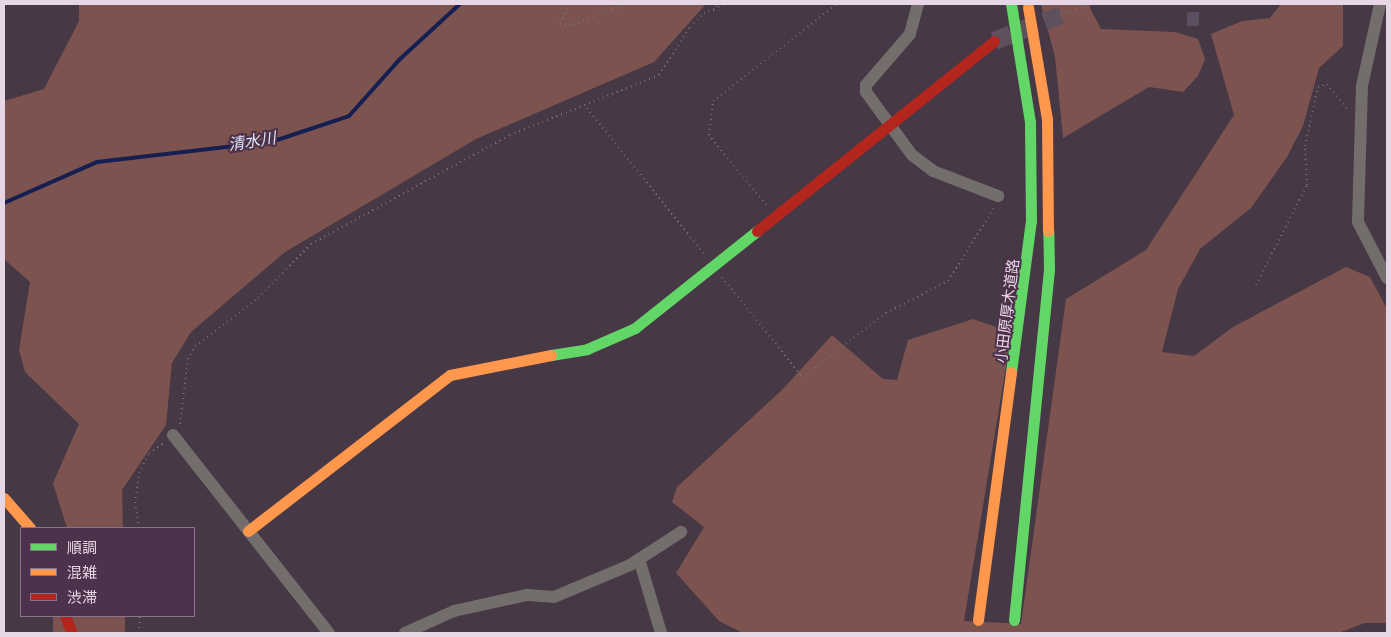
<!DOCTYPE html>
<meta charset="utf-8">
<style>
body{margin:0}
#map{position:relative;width:1391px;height:637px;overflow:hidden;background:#463845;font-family:Montserrat,"Noto Sans JP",sans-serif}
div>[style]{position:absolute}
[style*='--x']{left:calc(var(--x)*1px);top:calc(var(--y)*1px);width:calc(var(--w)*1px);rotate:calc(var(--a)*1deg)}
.green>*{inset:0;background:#7c534f;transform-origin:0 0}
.stream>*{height:4px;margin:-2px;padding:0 2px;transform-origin:2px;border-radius:2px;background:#161f52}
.building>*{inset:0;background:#5b4e60;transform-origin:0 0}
.secondary-tunnel>*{height:18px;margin-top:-9px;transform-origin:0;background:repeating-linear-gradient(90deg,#5e505d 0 18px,transparent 0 27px)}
.path>*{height:2px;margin-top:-1px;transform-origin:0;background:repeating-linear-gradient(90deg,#766f71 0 1px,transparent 0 5px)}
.street>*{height:12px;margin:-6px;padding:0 6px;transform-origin:6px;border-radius:6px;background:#736e6c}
.fast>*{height:11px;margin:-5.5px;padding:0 5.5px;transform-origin:5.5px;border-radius:5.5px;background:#63d668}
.slow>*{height:11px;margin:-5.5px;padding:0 5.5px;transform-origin:5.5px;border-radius:5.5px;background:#ff974d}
.jam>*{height:11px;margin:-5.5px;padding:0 5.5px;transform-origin:5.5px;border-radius:5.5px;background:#b3261e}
span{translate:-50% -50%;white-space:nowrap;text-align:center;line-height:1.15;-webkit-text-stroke:4px #4c324b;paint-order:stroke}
.street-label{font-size:15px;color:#e7d6e5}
.water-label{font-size:16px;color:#dce3f5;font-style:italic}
.frame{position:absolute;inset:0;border:5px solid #e7d6e5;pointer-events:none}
.legend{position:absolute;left:20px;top:527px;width:175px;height:90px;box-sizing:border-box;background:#4c324b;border:1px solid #8a7489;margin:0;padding:6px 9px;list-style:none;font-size:15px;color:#e7d6e5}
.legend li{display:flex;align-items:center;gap:10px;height:25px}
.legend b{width:25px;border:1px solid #8a7489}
</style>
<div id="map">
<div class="green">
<div style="clip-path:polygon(79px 4px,706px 4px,654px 62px,476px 139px,285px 252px,191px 332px,172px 363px,166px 425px,122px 490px,123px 528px,67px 528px,53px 483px,79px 424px,25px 372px,19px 350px,30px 282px,4px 259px,4px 101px,44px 89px,79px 21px)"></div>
<div style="clip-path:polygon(1041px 4px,1088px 4px,1101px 29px,1175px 32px,1198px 39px,1205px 59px,1198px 76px,1183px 92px,1149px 87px,1063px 138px,1055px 57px)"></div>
<div style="clip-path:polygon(1281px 4px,1343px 4px,1343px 46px,1319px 68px,1303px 126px,1287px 157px,1251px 208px,1200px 249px,1178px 289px,1162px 352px,1194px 356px,1233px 327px,1346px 267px,1370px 277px,1387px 309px,1387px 623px,1365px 623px,1338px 633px,743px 633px,719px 621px,676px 573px,704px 527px,672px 502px,677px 487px,784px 388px,832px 335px,883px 379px,897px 380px,908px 340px,973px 319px,996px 327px,1010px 342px,964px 621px,1021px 624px,1066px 299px,1146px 250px,1234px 115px,1211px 34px,1242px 21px,1270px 18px)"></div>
<div style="left:53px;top:616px;width:72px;height:17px"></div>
</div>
<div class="stream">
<div style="--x:4;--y:203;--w:102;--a:-23.8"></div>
<div style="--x:97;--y:162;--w:175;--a:-6.6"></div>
<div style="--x:271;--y:142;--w:82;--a:-18.4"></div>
<div style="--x:349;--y:116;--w:75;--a:-48.2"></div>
<div style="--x:399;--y:60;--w:83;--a:-42.6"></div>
</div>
<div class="building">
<div style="left:1187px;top:12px;width:12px;height:14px"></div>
</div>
<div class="secondary-tunnel">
<div style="--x:994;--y:41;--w:72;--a:-21.2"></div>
</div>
<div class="path">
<div style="--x:569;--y:4;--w:22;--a:114"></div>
<div style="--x:560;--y:24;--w:14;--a:4"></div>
<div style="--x:574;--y:25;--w:55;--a:-22.4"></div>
<div style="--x:714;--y:11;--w:8;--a:-67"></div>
<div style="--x:1061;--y:15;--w:33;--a:-20"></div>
<div style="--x:587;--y:108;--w:187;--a:51.3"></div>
<div style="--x:766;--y:205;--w:90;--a:-129.2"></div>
<div style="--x:709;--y:135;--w:34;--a:-83"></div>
<div style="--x:713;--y:101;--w:157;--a:-38"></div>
<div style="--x:722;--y:277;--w:128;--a:51.3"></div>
<div style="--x:802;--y:377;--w:106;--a:-37.3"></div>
<div style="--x:886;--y:313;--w:70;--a:-27.3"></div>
<div style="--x:948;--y:281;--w:86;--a:-57.8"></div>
<div style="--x:1256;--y:285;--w:112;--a:-63"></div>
<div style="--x:1307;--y:185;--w:39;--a:-93"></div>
<div style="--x:1305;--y:146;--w:60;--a:-77.6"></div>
<div style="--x:1318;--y:87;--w:9;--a:-18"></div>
<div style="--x:1327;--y:84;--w:33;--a:51"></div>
<div style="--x:180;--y:424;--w:65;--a:-83"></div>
<div style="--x:188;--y:359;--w:15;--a:-62"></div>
<div style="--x:195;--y:346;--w:79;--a:-37.3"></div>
<div style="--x:258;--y:298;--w:76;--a:-45.5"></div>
<div style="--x:311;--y:244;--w:227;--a:-28.7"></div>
<div style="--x:510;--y:135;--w:161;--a:-21.9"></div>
<div style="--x:659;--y:75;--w:57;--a:-57.1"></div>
<div style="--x:690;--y:27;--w:20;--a:-45"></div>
<div style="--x:704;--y:13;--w:23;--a:-23"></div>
<div style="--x:139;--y:528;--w:25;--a:-99"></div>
<div style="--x:135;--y:503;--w:30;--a:-82"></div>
<div style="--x:139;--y:473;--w:22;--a:-63"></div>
<div style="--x:149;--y:453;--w:18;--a:-34"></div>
<div style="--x:139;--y:633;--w:17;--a:-87"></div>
</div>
<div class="street">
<div style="--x:918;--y:4;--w:31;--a:105"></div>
<div style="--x:910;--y:34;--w:67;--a:130.8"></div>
<div style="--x:866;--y:85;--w:7;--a:90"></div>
<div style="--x:866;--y:92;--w:78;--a:53.9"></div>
<div style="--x:912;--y:155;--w:26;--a:37"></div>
<div style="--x:933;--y:171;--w:70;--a:21"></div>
<div style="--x:1380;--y:4;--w:84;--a:102.4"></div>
<div style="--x:1362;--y:86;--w:136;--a:91.7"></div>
<div style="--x:1358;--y:222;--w:63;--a:62.6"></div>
<div style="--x:173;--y:435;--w:252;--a:51.8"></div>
<div style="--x:639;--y:559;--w:77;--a:73.4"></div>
<div style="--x:405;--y:633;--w:54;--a:-24.2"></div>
<div style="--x:454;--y:611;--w:75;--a:-12.4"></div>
<div style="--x:527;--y:595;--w:27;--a:4"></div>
<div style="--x:554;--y:597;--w:82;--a:-22.8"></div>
<div style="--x:630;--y:565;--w:61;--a:-32.9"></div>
</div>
<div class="fast">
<div style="--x:551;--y:355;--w:36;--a:-9"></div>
<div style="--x:587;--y:349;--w:52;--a:-23.6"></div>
<div style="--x:635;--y:328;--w:156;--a:-38.5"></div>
<div style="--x:1011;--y:372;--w:152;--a:-82.5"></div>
<div style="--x:1031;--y:221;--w:99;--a:-90.6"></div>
<div style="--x:1030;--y:122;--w:120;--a:-99.1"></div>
<div style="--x:1014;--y:620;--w:352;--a:-84.3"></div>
<div style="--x:1049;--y:270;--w:39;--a:-91"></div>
</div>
<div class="slow">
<div style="--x:1028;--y:7;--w:114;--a:80.4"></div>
<div style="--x:1047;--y:119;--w:112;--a:89.5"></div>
<div style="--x:4;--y:498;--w:40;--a:49"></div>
<div style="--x:248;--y:531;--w:255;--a:-37.7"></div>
<div style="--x:450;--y:375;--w:103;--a:-11.2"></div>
<div style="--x:978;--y:620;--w:250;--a:-82.4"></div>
</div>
<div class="jam">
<div style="--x:757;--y:231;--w:304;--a:-38.7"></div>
<div style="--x:65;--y:616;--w:18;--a:68"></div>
</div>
<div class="street-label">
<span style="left:1007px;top:311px;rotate:-83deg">小田原厚木道路</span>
</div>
<div class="water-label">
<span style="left:252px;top:142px;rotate:-9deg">清水川</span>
</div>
<div class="frame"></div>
<ul class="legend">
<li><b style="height:6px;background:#63d668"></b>順調</li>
<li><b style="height:6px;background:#ff974d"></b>混雑</li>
<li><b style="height:6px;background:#b3261e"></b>渋滞</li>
</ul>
</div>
